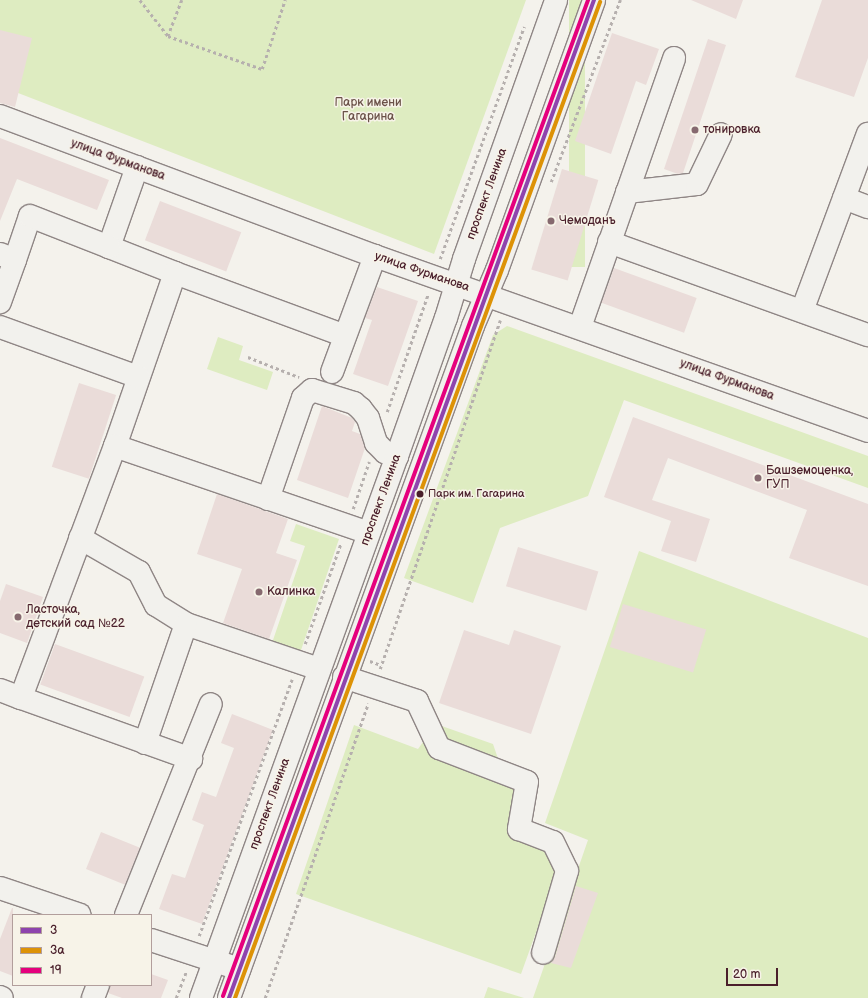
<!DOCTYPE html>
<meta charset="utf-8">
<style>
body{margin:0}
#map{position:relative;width:868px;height:998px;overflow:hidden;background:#f4f2ec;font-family:"Balsamiq Sans",sans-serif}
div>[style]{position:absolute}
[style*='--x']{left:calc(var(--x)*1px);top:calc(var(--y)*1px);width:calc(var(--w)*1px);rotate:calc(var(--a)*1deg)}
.green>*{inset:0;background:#deecc1;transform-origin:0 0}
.building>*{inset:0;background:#eadcd9;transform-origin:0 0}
.path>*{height:2.5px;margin-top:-1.25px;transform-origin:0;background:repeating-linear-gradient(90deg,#b6b0ae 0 3px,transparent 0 6px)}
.roads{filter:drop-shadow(1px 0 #8f8685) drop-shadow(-1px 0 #8f8685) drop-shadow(0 1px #8f8685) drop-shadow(0 -1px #8f8685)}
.minor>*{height:22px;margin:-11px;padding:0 11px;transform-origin:11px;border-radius:11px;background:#f2f1ed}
.major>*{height:22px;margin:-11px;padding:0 11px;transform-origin:11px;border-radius:11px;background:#f2f1ed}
.bus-1>*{height:4px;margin:-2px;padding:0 2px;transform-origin:2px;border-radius:2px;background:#8e44ad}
.bus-2>*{height:4px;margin:-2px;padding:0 2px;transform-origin:2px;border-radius:2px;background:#dd9206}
.bus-3>*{height:4px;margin:-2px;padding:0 2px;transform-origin:2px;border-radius:2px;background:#e5007d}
.dots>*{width:11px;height:11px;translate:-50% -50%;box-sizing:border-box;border:2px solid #f7f3e8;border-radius:50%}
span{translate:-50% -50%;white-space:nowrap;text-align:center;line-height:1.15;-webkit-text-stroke:3px #f7f3e8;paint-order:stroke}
.bus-label{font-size:11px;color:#4a1f2b}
.left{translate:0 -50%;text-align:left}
.park-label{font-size:12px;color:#6a5148}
.poi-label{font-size:12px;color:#4a1f2b}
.street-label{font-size:12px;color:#4a1f2b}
.legend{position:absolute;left:12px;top:914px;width:140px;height:72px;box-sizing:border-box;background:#f7f3e8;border:1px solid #b29e9c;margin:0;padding:5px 7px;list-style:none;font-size:12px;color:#4a1f2b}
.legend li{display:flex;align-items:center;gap:8px;height:20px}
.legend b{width:20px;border:1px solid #b29e9c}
.scale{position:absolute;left:726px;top:968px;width:52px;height:18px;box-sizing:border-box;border:2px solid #4a1f2b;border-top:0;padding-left:5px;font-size:12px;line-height:14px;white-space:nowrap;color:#4a1f2b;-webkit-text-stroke:3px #f7f3e8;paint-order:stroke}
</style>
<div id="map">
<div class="green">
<div style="clip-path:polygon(0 0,526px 0,434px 254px,0 86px)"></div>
<div style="left:569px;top:0;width:16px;height:267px"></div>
<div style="clip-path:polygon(507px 326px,868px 456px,868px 488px,624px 400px,588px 496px,500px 528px,473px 603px,404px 578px,493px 335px)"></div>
<div style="clip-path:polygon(218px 337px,243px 346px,239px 360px,273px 372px,267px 390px,207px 369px)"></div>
<div style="clip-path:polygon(296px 524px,339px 539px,300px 653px,272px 643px,305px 546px,290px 541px)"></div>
<div style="clip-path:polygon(639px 551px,868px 638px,868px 998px,533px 998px,588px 840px,545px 823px)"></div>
<div style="clip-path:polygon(436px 724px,493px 744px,505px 779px,535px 791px,526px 830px,565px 852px,521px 974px,296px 894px,354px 725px,418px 749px)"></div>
<div style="clip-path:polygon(488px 987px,524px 998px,484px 998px)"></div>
</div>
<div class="building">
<div style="clip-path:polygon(691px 0,743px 0,736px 19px)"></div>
<div style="clip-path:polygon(822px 0,868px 0,868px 58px,854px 97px,795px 77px)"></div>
<div style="clip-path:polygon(0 30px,32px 38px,15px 107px,0 103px)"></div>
<div style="clip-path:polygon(612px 33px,659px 49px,646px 85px,636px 81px,611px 154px,575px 141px)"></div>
<div style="clip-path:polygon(708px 39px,726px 45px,683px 173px,678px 174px,664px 169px)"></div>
<div style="clip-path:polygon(0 138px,109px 180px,97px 210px,17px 179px,0 221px)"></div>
<div style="left:562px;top:169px;width:38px;height:105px;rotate:17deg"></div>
<div style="left:160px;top:201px;width:87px;height:42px;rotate:21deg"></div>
<div style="left:614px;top:268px;width:88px;height:37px;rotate:20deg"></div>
<div style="clip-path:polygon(377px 287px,418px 301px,388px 386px,353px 374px,372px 320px,365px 318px)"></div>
<div style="left:79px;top:383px;width:39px;height:88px;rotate:18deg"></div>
<div style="clip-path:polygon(322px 406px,352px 418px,355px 422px,352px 431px,360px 434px,365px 448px,348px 498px,297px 480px)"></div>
<div style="clip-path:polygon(633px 417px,868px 504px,868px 586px,789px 558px,807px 510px,668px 458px,652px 500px,710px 519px,696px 562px,661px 551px,671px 521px,604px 497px)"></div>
<div style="clip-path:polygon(217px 494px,288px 519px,276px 553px,297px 560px,269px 639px,223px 623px,242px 569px,197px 554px)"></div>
<div style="left:518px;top:547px;width:84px;height:41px;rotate:17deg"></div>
<div style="clip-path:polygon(6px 584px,43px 597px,27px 643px,0 633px,0 601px)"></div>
<div style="left:623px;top:604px;width:87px;height:45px;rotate:17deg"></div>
<div style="clip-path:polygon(464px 630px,509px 645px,514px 630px,561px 646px,531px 734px,439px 703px)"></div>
<div style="left:55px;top:644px;width:95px;height:43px;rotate:20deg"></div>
<div style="clip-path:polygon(232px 714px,273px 730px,202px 924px,159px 909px,172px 874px,185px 878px,204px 825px,192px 820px,202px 792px,216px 797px,234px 748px,221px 743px)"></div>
<div style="left:101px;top:832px;width:42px;height:40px;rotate:22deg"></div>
<div style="clip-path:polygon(576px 886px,598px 893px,571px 968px,551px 963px,555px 957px)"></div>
<div style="clip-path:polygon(12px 908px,13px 908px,13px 976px,0 971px,0 939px)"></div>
<div style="clip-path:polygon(151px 974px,168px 980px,161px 998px,122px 998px,108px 993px,110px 985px,151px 985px)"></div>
</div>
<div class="path">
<div style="--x:140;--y:0;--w:46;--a:52.1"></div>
<div style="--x:182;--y:0;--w:39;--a:111"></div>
<div style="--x:168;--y:36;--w:100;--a:19.3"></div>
<div style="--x:262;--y:69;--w:73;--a:-71.6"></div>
<div style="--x:551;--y:182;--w:195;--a:-69.2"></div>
<div style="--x:440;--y:259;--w:247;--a:-70.1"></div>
<div style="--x:248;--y:357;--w:55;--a:21.4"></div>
<div style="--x:387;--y:412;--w:125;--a:-70.8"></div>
<div style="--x:353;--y:509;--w:50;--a:-71.2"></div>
<div style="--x:305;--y:644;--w:107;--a:-70.4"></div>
<div style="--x:370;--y:661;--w:12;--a:20"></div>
<div style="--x:380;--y:669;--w:369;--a:-71"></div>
<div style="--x:199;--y:936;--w:273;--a:-70.1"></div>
<div style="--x:176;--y:998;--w:28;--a:-69"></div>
<div style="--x:265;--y:998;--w:312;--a:-70.7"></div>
</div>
<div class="roads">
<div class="minor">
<div style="--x:0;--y:116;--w:400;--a:20.5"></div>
<div style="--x:375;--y:256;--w:523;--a:19.54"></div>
<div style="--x:137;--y:167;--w:85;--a:109.3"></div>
<div style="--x:109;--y:247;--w:71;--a:21.5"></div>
<div style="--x:175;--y:273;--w:183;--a:109.1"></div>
<div style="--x:115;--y:446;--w:269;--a:110.5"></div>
<div style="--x:21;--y:698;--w:181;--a:19.7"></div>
<div style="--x:627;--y:192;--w:70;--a:-6.5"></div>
<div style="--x:697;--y:184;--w:55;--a:-64.4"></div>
<div style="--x:844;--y:198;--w:26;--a:21"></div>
<div style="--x:609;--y:242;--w:275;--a:19.8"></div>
<div style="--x:0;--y:254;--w:16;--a:22"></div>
<div style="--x:15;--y:260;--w:45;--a:109.7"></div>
<div style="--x:15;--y:260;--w:46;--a:-71.2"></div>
<div style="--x:30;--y:216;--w:85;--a:21.4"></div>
<div style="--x:175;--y:273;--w:181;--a:20.3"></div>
<div style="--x:802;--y:311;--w:189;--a:-69.6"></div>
<div style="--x:0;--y:327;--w:147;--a:19.9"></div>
<div style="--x:580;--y:327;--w:285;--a:-70.7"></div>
<div style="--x:332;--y:372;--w:124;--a:-69.7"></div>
<div style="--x:115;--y:446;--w:268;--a:18.9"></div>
<div style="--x:268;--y:499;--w:107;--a:-70.9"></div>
<div style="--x:303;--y:398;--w:12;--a:-42"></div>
<div style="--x:312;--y:390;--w:44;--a:17.2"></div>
<div style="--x:354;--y:403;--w:9;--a:41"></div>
<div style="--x:361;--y:409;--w:11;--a:52"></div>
<div style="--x:368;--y:418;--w:26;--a:72"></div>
<div style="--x:376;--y:443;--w:13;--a:45"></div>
<div style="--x:385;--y:452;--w:13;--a:18"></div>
<div style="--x:80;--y:538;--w:68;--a:30"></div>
<div style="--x:139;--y:572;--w:37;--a:63"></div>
<div style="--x:156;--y:605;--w:36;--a:32"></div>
<div style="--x:186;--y:624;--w:140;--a:18.7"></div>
<div style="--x:344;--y:677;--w:77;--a:18.2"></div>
<div style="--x:417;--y:701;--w:52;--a:64.9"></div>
<div style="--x:439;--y:748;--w:94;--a:21.1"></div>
<div style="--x:527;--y:782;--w:48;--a:99.7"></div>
<div style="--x:519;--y:829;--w:36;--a:21"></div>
<div style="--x:553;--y:842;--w:32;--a:64"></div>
<div style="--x:567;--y:871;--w:85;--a:106.3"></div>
<div style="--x:0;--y:690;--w:22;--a:21"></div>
<div style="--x:145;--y:743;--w:126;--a:-71"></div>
<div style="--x:0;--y:888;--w:84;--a:18.6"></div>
<div style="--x:126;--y:915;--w:227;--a:-68.1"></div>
<div style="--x:151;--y:940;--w:93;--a:18.2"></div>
<div style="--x:0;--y:997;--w:2;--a:27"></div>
<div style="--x:93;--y:998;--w:14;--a:-69"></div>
</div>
<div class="major">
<div style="--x:201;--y:998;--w:576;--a:-70.12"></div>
<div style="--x:397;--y:456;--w:146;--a:-70.5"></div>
<div style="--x:446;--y:318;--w:62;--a:-73"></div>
<div style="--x:464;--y:259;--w:275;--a:-70.4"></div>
<div style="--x:229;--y:998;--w:715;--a:-70.04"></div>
<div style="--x:473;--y:326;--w:61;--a:-66.8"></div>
<div style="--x:497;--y:270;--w:287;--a:-70.2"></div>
</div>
</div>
<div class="bus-1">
<div style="--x:229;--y:998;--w:1063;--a:-69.91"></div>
</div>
<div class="bus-2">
<div style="--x:235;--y:998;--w:1061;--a:-69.87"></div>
</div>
<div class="bus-3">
<div style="--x:223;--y:996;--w:1061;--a:-69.87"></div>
</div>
<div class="dots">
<div style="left:695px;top:130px;background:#86696f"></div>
<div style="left:551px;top:221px;background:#86696f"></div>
<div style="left:758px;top:478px;background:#86696f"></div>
<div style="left:420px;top:494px;background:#4a1f2b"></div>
<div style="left:259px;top:592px;background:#86696f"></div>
<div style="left:18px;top:617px;background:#86696f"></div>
</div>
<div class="bus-label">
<span class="left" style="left:428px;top:494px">Парк им. Гагарина</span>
</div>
<div class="park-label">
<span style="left:368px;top:110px">Парк имени<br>Гагарина</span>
</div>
<div class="poi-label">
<span class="left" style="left:703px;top:130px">тонировка</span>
<span class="left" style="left:559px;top:221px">Чемоданъ</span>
<span class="left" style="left:766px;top:478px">Башземоценка,<br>ГУП</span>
<span class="left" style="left:267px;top:592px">Калинка</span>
<span class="left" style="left:26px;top:617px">Ласточка,<br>детский сад №22</span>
</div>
<div class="street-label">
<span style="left:118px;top:160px;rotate:20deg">улица Фурманова</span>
<span style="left:487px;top:194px;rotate:-70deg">проспект Ленина</span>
<span style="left:422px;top:272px;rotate:19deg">улица Фурманова</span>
<span style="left:727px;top:380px;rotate:20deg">улица Фурманова</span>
<span style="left:381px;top:500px;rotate:-70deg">проспект Ленина</span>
<span style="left:270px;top:804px;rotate:-70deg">проспект Ленина</span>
</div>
<ul class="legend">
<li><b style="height:5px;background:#8e44ad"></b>3</li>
<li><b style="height:5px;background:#dd9206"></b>3а</li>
<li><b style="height:5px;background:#e5007d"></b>19</li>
</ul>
<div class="scale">20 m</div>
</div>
